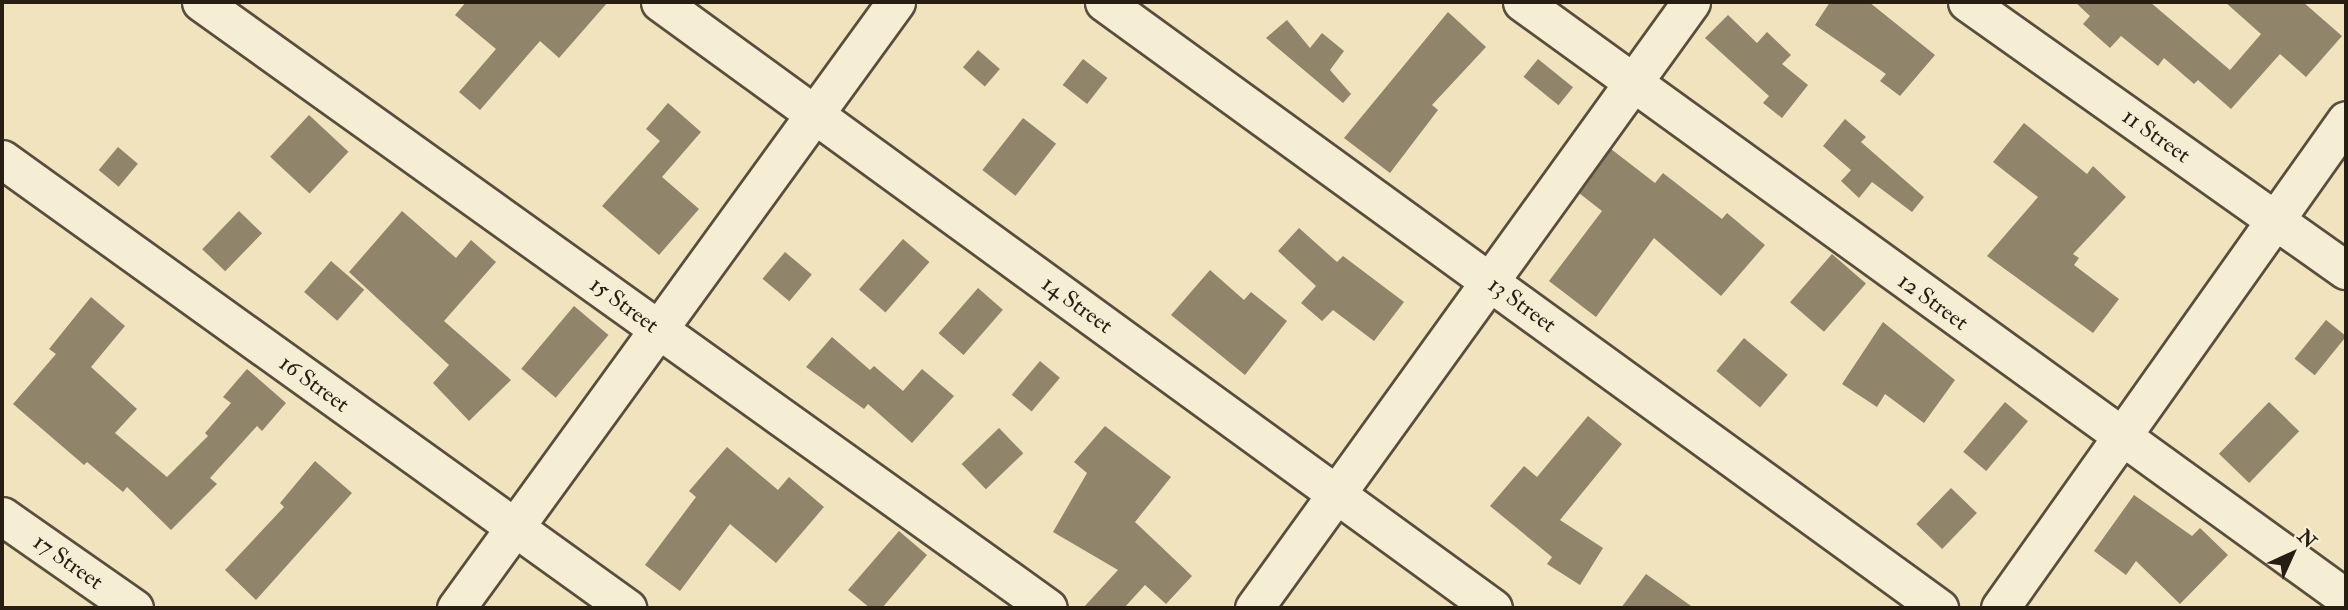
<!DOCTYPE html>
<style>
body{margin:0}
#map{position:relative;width:2348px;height:610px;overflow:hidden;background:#f0e3bd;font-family:"IM FELL Double Pica",serif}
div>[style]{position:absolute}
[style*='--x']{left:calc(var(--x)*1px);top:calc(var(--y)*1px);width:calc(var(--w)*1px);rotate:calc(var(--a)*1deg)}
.building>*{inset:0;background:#90846b;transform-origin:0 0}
.roads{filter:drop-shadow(2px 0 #594e3e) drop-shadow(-2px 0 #594e3e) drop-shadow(0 2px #594e3e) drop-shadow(0 -2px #594e3e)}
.minor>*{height:37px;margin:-18.5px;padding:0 18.5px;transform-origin:18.5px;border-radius:18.5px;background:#f5edd4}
span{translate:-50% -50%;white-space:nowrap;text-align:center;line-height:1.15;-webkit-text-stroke:7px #f5edd4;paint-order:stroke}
.street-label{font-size:23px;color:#271d13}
.frame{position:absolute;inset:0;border:4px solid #271d13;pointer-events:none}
.north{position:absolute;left:2257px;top:519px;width:70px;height:70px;-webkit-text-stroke:5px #f5edd4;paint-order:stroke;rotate:45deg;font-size:19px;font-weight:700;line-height:28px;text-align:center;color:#271d13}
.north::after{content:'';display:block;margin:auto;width:24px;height:32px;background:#271d13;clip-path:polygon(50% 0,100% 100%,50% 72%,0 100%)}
</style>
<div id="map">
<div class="building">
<div style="clip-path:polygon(466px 2px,608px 2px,559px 58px,540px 41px,480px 110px,459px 92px,496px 49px,455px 15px)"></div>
<div style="clip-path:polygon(1830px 2px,1869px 2px,1935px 55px,1900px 96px,1880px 81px,1886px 74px,1815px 25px)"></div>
<div style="clip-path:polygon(2075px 2px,2150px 2px,2230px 70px,2261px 34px,2225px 2px,2303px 2px,2342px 36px,2306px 77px,2280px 54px,2231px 109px,2198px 80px,2194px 84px,2164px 58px,2158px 66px,2121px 36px,2110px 48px,2083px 24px,2090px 16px)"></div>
<div style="clip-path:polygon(1448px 12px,1486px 47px,1432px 105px,1438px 110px,1390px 173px,1344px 138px)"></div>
<div style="clip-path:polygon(1728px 15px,1757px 43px,1767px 32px,1791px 55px,1782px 64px,1808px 85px,1782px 118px,1763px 103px,1769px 96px,1705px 38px)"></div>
<div style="clip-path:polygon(1287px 20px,1310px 48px,1322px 33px,1344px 51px,1330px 70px,1351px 94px,1343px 103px,1266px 38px)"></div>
<div style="left:978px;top:50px;width:29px;height:23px;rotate:41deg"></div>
<div style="left:1083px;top:59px;width:31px;height:33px;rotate:38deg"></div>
<div style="left:1538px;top:59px;width:45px;height:23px;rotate:39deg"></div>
<div style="clip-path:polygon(668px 103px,701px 132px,662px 177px,699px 209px,659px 255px,602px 206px,660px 141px,646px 129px)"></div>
<div style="left:309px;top:115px;width:54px;height:57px;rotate:43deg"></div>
<div style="left:1023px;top:118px;width:42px;height:66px;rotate:38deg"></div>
<div style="clip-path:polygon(1845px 119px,1866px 137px,1861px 142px,1924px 197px,1912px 212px,1872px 182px,1859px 198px,1841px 181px,1851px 170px,1823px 146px)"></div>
<div style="clip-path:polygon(2024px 123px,2087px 174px,2093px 166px,2126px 197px,2073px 254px,2079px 258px,2074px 265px,2119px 299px,2093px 333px,1987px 256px,2038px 197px,1993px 162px)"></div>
<div style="left:118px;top:147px;width:26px;height:30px;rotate:40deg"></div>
<div style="clip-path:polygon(1611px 149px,1655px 183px,1663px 173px,1722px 219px,1727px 213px,1765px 245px,1721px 296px,1654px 238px,1596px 317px,1549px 281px,1602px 211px,1579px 193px)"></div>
<div style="left:239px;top:211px;width:32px;height:53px;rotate:44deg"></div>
<div style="clip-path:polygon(402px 211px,456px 258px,471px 240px,496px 262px,444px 321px,511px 380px,469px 421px,433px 383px,449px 365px,349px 272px)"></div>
<div style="clip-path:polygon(1299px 228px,1337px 262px,1343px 256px,1404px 302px,1374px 341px,1333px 310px,1322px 321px,1301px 303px,1316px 286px,1278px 251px)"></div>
<div style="left:903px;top:239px;width:35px;height:67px;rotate:41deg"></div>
<div style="left:785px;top:252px;width:35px;height:35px;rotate:40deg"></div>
<div style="left:1832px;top:254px;width:45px;height:64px;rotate:41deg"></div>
<div style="left:331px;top:261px;width:44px;height:41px;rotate:41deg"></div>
<div style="clip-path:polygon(1210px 270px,1244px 300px,1251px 292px,1287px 321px,1245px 375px,1171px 315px)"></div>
<div style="left:978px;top:288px;width:33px;height:60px;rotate:41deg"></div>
<div style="clip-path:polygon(91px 297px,125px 326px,91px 367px,137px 409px,115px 433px,167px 477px,208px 436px,205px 433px,231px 403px,223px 397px,247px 369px,286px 403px,262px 431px,257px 426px,210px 478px,217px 484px,171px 530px,127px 487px,123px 492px,87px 462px,84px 465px,13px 404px,56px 354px,49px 349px)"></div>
<div style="left:574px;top:306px;width:45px;height:82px;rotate:40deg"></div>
<div style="left:2326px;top:320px;width:26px;height:50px;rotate:39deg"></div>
<div style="clip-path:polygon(1883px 322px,1955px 380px,1924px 423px,1885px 394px,1877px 407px,1842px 384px)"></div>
<div style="clip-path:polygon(832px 337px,870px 370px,874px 366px,903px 391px,922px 369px,954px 396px,912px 443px,868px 404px,864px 409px,806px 367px)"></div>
<div style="left:1744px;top:338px;width:57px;height:43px;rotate:40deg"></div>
<div style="left:1040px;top:361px;width:26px;height:44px;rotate:40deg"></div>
<div style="left:2005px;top:402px;width:30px;height:65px;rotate:40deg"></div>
<div style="left:2269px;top:402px;width:42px;height:72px;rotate:44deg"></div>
<div style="clip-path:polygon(1588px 416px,1622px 444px,1560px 520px,1603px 548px,1580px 585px,1547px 564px,1552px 557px,1490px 506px,1524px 466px,1537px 477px)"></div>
<div style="clip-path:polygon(1105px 426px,1171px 477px,1135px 522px,1192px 576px,1166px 604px,1145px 585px,1124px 608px,1083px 608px,1118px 570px,1053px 532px,1087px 473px,1074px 462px)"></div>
<div style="left:999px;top:428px;width:35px;height:52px;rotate:46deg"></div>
<div style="clip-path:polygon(727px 447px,778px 490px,789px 477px,824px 507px,776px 563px,730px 524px,680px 591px,645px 565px,696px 497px,689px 491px)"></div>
<div style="clip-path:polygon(315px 461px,352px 493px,256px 600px,225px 570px,284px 507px,280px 503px)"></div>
<div style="left:1951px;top:488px;width:36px;height:50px;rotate:44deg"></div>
<div style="clip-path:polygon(2134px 495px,2192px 536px,2200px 528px,2228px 555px,2180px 604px,2136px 561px,2126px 575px,2094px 551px)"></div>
<div style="clip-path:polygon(899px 531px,927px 555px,882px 608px,870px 608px,848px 590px)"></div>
<div style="clip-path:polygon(1646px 574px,1694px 608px,1621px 608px)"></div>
</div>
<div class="roads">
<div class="minor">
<div style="--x:201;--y:2;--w:1041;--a:35.58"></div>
<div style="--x:660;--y:2;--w:1030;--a:36.04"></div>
<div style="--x:1104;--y:2;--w:1032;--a:35.97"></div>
<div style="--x:1522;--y:2;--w:1017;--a:35.88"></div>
<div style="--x:1967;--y:2;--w:464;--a:35.3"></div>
<div style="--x:2;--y:159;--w:770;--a:35.69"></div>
<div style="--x:2;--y:516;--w:161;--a:34.9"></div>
<div style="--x:456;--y:608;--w:749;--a:-54.02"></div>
<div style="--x:1254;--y:608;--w:747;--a:-54.2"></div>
<div style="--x:2000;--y:608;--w:598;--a:-54.66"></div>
</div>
</div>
<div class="street-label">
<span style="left:2156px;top:136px;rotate:35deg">11 Street</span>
<span style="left:1933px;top:302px;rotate:36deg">12 Street</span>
<span style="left:624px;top:305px;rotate:36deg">15 Street</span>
<span style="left:1077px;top:305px;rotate:36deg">14 Street</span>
<span style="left:1522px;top:305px;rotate:36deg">13 Street</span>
<span style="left:314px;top:384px;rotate:36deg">16 Street</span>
<span style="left:68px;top:562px;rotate:35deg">17 Street</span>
</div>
<div class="frame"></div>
<div class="north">N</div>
</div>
